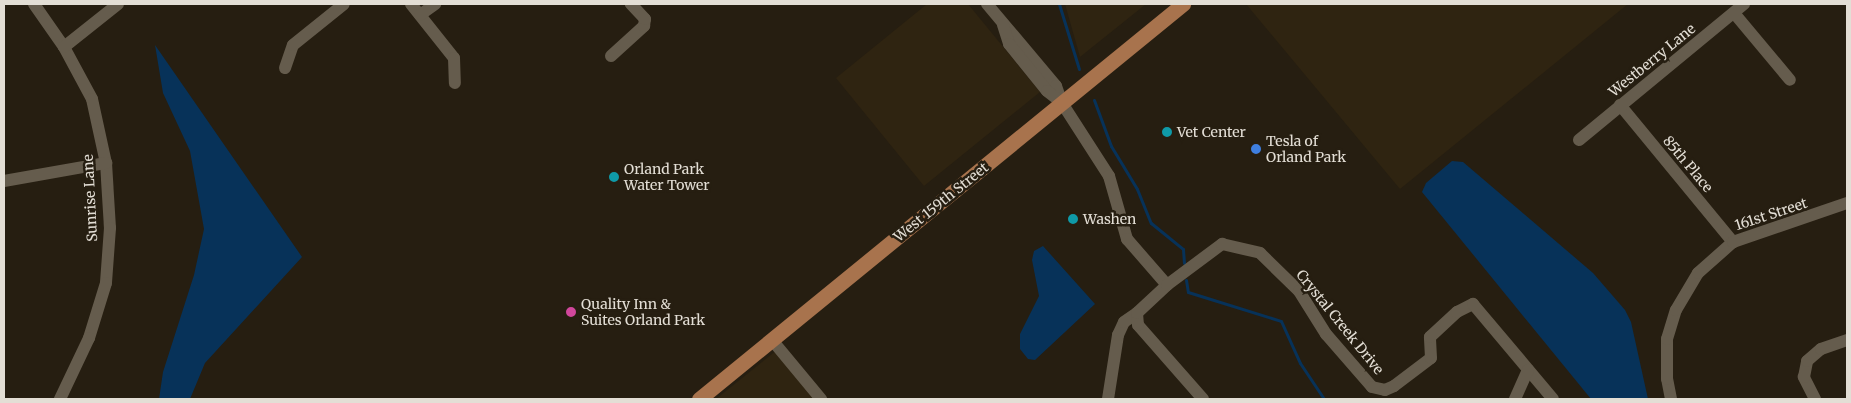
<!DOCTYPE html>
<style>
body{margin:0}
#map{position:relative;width:1851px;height:403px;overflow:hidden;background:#261e11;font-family:Merriweather,serif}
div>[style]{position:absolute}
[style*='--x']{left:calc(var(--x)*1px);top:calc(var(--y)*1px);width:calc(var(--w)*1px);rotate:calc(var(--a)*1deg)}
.built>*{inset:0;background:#2f2411}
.water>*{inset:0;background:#073259}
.stream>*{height:3px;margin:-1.5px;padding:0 1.5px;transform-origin:1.5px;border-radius:1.5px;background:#073259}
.minor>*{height:12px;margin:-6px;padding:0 6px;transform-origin:6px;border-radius:6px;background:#655c4d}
.major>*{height:15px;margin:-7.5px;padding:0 7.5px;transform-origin:7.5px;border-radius:7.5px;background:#a8734d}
.dots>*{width:14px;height:14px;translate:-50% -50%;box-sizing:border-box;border:2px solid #261e11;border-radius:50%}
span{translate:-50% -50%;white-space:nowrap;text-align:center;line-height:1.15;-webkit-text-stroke:5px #261e11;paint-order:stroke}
.street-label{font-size:14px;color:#e3ded5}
.poi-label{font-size:14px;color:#e3ded5}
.left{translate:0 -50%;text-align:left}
.frame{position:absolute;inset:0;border:5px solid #e3ded5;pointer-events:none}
</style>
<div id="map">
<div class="built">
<div style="clip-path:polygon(927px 4px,968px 4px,1040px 92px,924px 186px,836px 78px)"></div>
<div style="clip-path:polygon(1065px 4px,1146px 4px,1080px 57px)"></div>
<div style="clip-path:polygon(1246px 4px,1628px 4px,1400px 189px)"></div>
<div style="clip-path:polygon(777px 350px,818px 399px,716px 399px)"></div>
</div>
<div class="water">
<div style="clip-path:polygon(155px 45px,302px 257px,205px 363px,190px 399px,159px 399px,163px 372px,194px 275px,204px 229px,190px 151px,163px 93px)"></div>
<div style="clip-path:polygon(1452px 161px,1463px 162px,1593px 273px,1625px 310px,1631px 322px,1648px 399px,1591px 399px,1422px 192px,1426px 183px)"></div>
<div style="clip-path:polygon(1043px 246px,1095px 304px,1035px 360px,1028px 359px,1020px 349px,1020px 334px,1039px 296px,1032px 260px,1034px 251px)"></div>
</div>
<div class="stream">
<div style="--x:1059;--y:4;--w:68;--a:72.9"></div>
<div style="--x:1094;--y:100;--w:49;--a:69.7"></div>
<div style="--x:1111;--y:146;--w:50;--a:58.8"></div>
<div style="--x:1137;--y:189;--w:37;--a:68"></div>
<div style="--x:1151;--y:223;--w:41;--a:39.1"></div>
<div style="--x:1183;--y:249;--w:14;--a:86"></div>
<div style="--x:1186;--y:280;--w:12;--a:81"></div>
<div style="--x:1188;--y:292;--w:97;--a:17.3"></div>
<div style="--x:1281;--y:321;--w:46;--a:65.7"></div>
<div style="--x:1300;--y:363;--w:43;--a:56.3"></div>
</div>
<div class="minor">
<div style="--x:34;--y:4;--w:52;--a:55.1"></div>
<div style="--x:64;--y:47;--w:59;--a:61.7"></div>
<div style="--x:92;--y:99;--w:66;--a:77.7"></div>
<div style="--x:106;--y:163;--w:65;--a:86.5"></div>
<div style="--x:110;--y:228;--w:55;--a:94.2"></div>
<div style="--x:106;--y:283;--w:58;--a:107.2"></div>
<div style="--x:89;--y:338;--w:68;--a:115.4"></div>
<div style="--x:411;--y:4;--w:69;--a:51.5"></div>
<div style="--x:454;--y:58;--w:25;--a:88"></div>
<div style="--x:987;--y:4;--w:107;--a:49.9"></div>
<div style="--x:1056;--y:86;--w:18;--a:71"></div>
<div style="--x:1062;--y:103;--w:87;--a:57.2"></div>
<div style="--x:1109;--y:176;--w:66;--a:74.1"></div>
<div style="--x:1127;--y:239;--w:61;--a:49"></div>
<div style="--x:1734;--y:13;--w:87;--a:50.1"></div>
<div style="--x:420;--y:15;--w:19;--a:-36"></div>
<div style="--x:1003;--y:25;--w:20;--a:72"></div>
<div style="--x:1009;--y:44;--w:60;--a:51"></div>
<div style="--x:1047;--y:91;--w:18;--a:38"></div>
<div style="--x:64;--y:47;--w:69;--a:-38.5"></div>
<div style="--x:611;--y:56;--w:45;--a:-42.3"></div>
<div style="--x:644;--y:26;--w:7;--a:-82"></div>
<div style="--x:645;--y:19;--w:21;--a:-133"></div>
<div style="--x:285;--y:68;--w:24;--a:-71"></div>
<div style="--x:293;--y:45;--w:65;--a:-38.8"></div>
<div style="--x:1620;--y:105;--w:178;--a:50.5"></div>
<div style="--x:1579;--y:140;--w:214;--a:-39.5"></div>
<div style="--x:4;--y:181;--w:104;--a:-10"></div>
<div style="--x:772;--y:340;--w:77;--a:50.3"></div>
<div style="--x:1108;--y:399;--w:65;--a:-81.1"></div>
<div style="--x:1118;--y:335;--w:14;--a:-65"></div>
<div style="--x:1124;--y:322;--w:16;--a:-35"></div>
<div style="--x:1203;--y:399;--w:98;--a:-131.3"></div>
<div style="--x:1138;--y:325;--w:12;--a:-95"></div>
<div style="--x:1137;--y:313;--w:41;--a:-43"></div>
<div style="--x:1167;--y:285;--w:69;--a:-36.7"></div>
<div style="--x:1222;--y:244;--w:39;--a:13"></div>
<div style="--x:1260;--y:253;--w:54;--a:44.3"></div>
<div style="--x:1299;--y:291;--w:51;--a:57.9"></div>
<div style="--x:1326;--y:334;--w:70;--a:49"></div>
<div style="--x:1372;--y:387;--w:13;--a:13"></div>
<div style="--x:1385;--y:390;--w:10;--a:-24"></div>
<div style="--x:1394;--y:386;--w:46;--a:-37.1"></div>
<div style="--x:1431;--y:358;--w:21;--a:-93"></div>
<div style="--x:1430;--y:337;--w:37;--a:-43"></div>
<div style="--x:1457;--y:312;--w:18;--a:-27"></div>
<div style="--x:1473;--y:304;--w:124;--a:49.9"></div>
<div style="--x:1515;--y:399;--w:32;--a:-66"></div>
<div style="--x:1671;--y:399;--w:20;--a:-101"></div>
<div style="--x:1667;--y:379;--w:40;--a:-90"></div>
<div style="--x:1667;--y:339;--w:30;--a:-73"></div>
<div style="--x:1676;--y:310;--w:43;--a:-59.3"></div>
<div style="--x:1698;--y:273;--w:47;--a:-41.5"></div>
<div style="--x:1733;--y:242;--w:120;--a:-18.9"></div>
<div style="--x:1815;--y:399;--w:25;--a:-117"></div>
<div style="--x:1804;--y:377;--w:16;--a:-79"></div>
<div style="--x:1807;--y:361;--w:18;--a:-41"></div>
<div style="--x:1821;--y:349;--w:28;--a:-19"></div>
</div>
<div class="major">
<div style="--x:699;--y:399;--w:625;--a:-39.22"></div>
</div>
<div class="dots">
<div style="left:1167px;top:132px;background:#0f9aa8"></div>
<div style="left:1256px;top:149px;background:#3f7fe0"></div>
<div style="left:614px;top:177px;background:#0f9aa8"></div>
<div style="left:1073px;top:219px;background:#0f9aa8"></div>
<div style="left:571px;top:312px;background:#d1479c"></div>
</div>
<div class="street-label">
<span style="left:1652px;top:60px;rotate:-39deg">Westberry Lane</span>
<span style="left:1688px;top:164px;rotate:50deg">85th Place</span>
<span style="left:90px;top:198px;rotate:-93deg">Sunrise Lane</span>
<span style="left:941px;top:202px;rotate:-39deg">West 159th Street</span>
<span style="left:1771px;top:214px;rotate:-18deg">161st Street</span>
<span style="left:1340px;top:322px;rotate:51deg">Crystal Creek Drive</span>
</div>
<div class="poi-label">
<span class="left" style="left:1177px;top:132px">Vet Center</span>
<span class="left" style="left:1266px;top:149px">Tesla of<br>Orland Park</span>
<span class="left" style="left:624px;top:177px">Orland Park<br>Water Tower</span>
<span class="left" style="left:1083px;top:219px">Washen</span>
<span class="left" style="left:581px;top:312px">Quality Inn &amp;<br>Suites Orland Park</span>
</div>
<div class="frame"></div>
</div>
